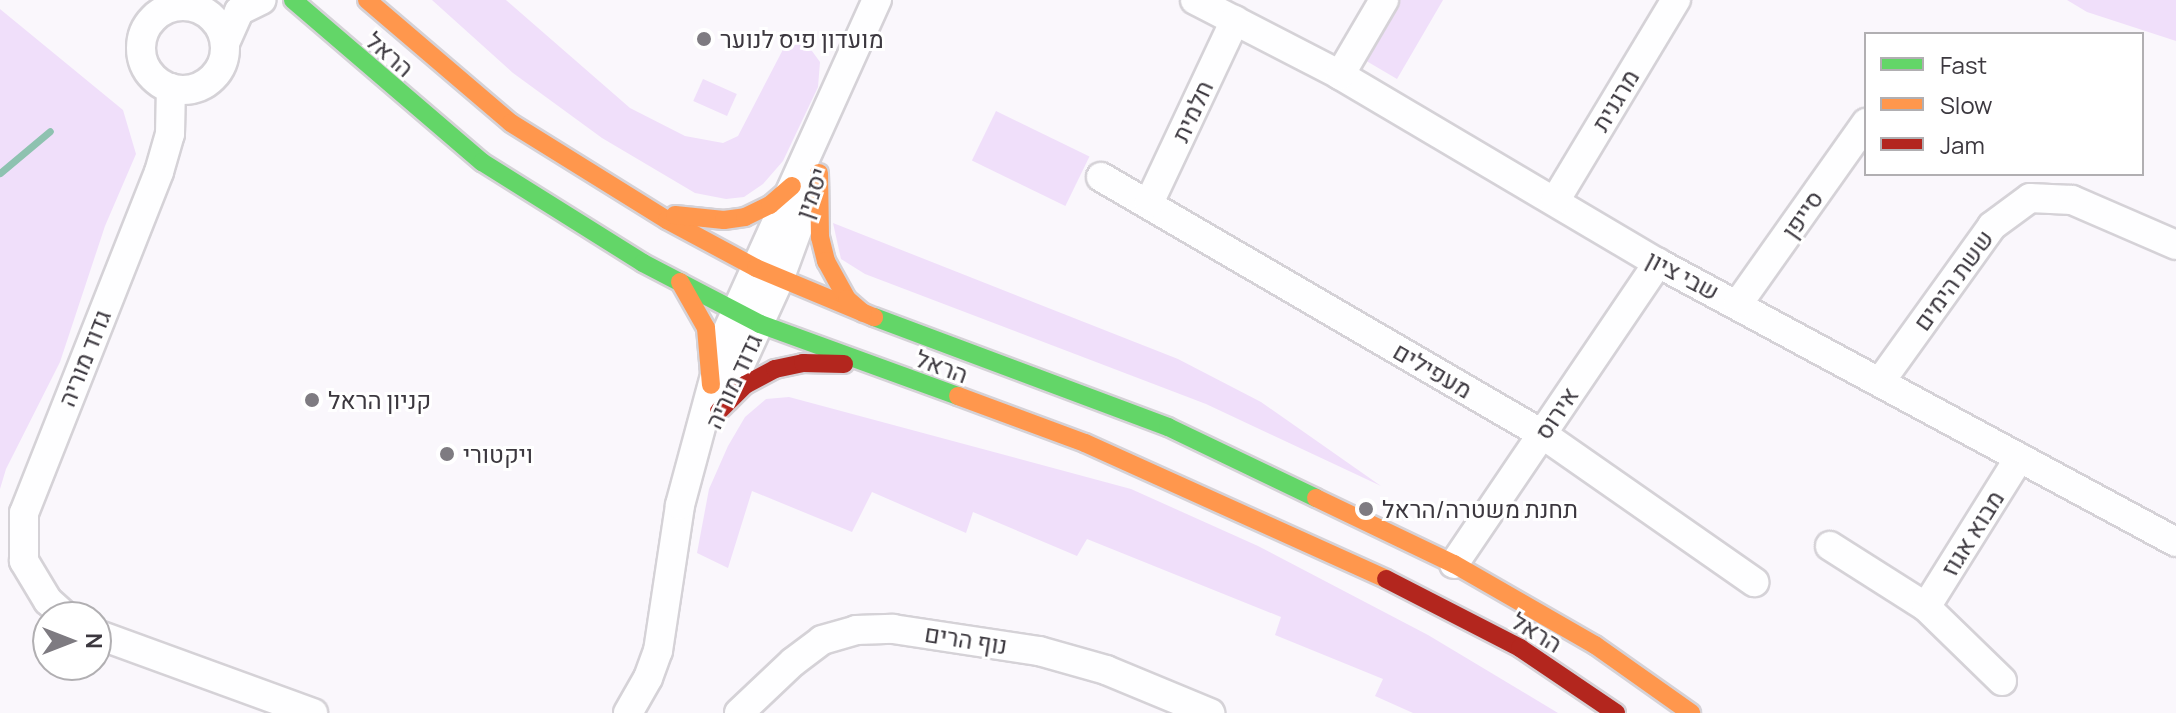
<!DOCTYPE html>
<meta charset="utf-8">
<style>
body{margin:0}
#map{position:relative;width:2176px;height:713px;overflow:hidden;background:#faf7fc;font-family:Manrope,Heebo,sans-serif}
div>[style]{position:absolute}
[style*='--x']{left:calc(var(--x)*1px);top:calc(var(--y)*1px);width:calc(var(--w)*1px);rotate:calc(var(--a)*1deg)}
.green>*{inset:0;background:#f0dffa;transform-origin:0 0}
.stream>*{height:7px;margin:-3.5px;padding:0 3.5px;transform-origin:3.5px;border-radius:3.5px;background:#8ec2b0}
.roads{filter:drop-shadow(2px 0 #d5d2d7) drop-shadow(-2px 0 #d5d2d7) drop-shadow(0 2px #d5d2d7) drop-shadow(0 -2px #d5d2d7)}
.street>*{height:28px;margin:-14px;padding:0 14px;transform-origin:14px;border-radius:14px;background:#fefeff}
.street>.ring{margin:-14px;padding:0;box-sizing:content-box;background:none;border:28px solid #fefeff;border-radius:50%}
.fast>*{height:18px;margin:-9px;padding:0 9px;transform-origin:9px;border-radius:9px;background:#63d668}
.slow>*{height:18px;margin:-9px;padding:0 9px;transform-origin:9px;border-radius:9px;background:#ff974d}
.jam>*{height:18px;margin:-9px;padding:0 9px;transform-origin:9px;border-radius:9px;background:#b3261e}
.dots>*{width:22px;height:22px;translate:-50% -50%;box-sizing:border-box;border:4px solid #fff;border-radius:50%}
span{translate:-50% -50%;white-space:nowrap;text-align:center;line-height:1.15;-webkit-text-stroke:6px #fff;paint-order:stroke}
.poi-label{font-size:24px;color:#3c383f}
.left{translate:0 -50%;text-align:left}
.street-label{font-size:24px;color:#3c383f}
.legend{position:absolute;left:1864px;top:32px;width:280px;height:144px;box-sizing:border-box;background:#fff;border:2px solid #b1afb2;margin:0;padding:10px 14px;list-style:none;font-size:24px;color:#3c383f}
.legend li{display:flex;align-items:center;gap:16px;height:40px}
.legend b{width:40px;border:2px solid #b1afb2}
.north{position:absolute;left:32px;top:601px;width:80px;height:80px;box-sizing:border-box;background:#fff;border:2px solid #b1afb2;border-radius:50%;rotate:90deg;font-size:22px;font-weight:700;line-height:32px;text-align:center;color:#3c383f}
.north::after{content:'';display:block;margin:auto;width:28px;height:36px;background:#7e7b81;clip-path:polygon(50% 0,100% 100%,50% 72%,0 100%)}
</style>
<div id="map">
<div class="green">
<div style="clip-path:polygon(432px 0,506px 0,630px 108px,685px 136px,723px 143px,738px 136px,790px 36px,812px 51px,820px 62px,818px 87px,783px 161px,763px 184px,744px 197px,726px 199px,695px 193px,602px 138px,513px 73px)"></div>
<div style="clip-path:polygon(1397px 0,1443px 0,1397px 79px,1363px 59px)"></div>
<div style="clip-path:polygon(2067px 0,2176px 0,2176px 41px,2087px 12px)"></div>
<div style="clip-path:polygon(0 9px,123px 110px,136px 154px,105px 226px,60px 362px,6px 469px,0 489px)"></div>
<div style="left:703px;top:79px;width:37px;height:24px;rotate:24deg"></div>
<div style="left:996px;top:111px;width:104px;height:55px;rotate:26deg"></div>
<div style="clip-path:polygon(833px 223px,1178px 359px,1261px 402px,1381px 486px,1206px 404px,865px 274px,841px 259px)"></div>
<div style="clip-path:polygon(789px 397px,1131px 489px,1258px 546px,1428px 635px,1558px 713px,1413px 713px,1375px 696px,1383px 679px,1275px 635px,1281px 617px,1087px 539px,1077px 556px,973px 512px,966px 533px,872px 492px,852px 532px,752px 491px,728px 568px,697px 553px,709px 489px,728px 446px,745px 417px,766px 399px)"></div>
</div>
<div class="stream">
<div style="--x:0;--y:173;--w:65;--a:-40"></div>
</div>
<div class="roads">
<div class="street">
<div style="--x:1195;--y:0;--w:163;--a:27.3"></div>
<div style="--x:1340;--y:75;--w:369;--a:30.6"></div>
<div style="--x:1658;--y:263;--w:588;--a:28.31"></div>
<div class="ring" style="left:141px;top:6px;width:56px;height:56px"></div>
<div style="--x:225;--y:43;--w:35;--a:-66"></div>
<div style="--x:239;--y:11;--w:25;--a:-26"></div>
<div style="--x:1340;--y:75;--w:87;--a:-59.6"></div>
<div style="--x:1101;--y:177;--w:510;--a:30.23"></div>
<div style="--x:1542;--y:434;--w:259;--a:34.9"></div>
<div style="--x:1555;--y:201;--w:235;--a:-59"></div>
<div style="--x:1149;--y:203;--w:202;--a:-64.8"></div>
<div style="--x:1738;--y:304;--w:222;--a:-54.7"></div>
<div style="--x:1880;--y:382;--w:192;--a:-54.3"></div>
<div style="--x:1992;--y:226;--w:47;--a:-36.4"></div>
<div style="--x:2030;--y:198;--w:42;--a:2.7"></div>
<div style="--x:2072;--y:200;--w:113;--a:23.4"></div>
<div style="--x:725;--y:398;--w:130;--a:-65.4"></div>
<div style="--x:779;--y:280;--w:96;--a:-69.9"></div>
<div style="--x:1830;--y:546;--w:114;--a:32.4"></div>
<div style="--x:1926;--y:607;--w:106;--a:44.2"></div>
<div style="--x:1454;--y:564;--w:364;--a:-55.9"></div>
<div style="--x:1926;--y:607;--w:176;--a:-58"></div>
<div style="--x:66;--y:617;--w:24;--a:-138"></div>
<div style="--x:48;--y:601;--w:47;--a:-121"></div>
<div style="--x:24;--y:561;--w:48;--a:-90"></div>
<div style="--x:24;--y:513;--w:367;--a:-68.4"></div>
<div style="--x:159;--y:172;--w:40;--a:-74"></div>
<div style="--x:170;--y:134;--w:46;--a:-88.8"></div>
<div style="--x:96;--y:634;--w:231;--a:20"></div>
<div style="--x:628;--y:713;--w:40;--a:-60.3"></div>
<div style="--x:648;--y:678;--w:29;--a:-70"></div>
<div style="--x:658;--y:651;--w:148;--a:-81.4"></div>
<div style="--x:680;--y:505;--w:177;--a:-74.9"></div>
<div style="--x:726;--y:334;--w:367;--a:-65.7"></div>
<div style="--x:739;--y:713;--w:74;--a:-43.4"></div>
<div style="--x:793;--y:662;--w:36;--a:-37"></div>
<div style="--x:822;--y:640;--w:35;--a:-16"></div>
<div style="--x:856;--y:630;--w:37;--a:-2"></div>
<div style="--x:893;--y:629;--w:148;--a:8.6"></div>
<div style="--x:1039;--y:651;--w:70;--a:15.8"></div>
<div style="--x:1106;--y:670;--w:113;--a:22.5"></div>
</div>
<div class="fast">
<div style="--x:293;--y:0;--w:249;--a:40.6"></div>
<div style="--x:482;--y:162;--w:190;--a:32.1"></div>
<div style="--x:643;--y:263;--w:132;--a:27.5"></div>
<div style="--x:760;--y:324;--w:211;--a:20"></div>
<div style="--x:874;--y:317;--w:314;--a:20.5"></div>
<div style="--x:1168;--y:427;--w:164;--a:25.6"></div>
</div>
<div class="slow">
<div style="--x:367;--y:0;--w:189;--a:40.5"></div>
<div style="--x:511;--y:123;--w:184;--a:31.9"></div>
<div style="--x:667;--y:220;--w:101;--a:28.3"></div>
<div style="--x:756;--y:268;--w:128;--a:22.6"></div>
<div style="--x:819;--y:173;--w:64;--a:89.1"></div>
<div style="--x:820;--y:237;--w:25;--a:76"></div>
<div style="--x:826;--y:261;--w:43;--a:61.1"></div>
<div style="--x:847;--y:299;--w:21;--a:41"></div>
<div style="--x:675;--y:215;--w:49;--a:5.8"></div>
<div style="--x:724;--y:220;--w:21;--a:-8"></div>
<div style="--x:745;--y:217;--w:28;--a:-26"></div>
<div style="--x:770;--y:205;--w:29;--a:-41"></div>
<div style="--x:680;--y:282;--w:53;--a:60.5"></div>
<div style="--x:706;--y:328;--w:57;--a:85"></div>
<div style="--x:958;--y:396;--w:135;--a:20.3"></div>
<div style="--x:1085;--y:443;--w:330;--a:24.3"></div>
<div style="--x:1316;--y:498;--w:153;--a:25.6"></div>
<div style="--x:1454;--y:564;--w:163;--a:29.9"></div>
<div style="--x:1595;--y:645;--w:118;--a:35.3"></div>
</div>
<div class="jam">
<div style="--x:719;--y:411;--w:37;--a:-45"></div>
<div style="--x:745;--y:385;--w:34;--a:-28"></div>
<div style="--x:775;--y:369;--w:29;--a:-12"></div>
<div style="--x:803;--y:363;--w:41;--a:1.4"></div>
<div style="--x:1386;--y:579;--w:151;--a:27.2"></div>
<div style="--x:1520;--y:648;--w:116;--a:34.1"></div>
</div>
</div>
<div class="dots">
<div style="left:704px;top:39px;background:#7e7b81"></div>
<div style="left:312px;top:400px;background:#7e7b81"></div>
<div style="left:447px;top:454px;background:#7e7b81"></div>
<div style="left:1366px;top:509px;background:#7e7b81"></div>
</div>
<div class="poi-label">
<span class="left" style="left:720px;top:39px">מועדון פיס לנוער</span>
<span class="left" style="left:328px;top:400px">קניון הראל</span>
<span class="left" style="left:463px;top:454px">ויקטורי</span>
<span class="left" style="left:1382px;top:509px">תחנת משטרה/הראל</span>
</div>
<div class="street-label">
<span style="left:390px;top:54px;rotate:41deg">הראל</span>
<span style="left:1615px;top:100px;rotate:-59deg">מרגנית</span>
<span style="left:1192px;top:111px;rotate:-65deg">חלמית</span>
<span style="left:811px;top:193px;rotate:-71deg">יסמין</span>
<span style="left:1802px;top:214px;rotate:-55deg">סייפן</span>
<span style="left:1683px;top:275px;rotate:28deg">שבי ציון</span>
<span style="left:1953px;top:280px;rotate:-54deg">ששת הימים</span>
<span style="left:84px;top:358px;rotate:-68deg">גדוד מוריה</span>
<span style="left:942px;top:366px;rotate:20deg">הראל</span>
<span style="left:1433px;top:370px;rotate:30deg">מעפילים</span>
<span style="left:733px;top:381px;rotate:-65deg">גדוד מוריה</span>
<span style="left:1556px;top:413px;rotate:-56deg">אירוס</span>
<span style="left:1972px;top:533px;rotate:-58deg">מבוא אגוז</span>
<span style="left:1537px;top:632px;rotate:31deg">הראל</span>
<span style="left:966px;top:639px;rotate:9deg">נוף הרים</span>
</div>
<ul class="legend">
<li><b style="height:10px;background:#63d668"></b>Fast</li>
<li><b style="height:10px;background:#ff974d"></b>Slow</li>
<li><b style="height:10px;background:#b3261e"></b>Jam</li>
</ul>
<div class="north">N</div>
</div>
